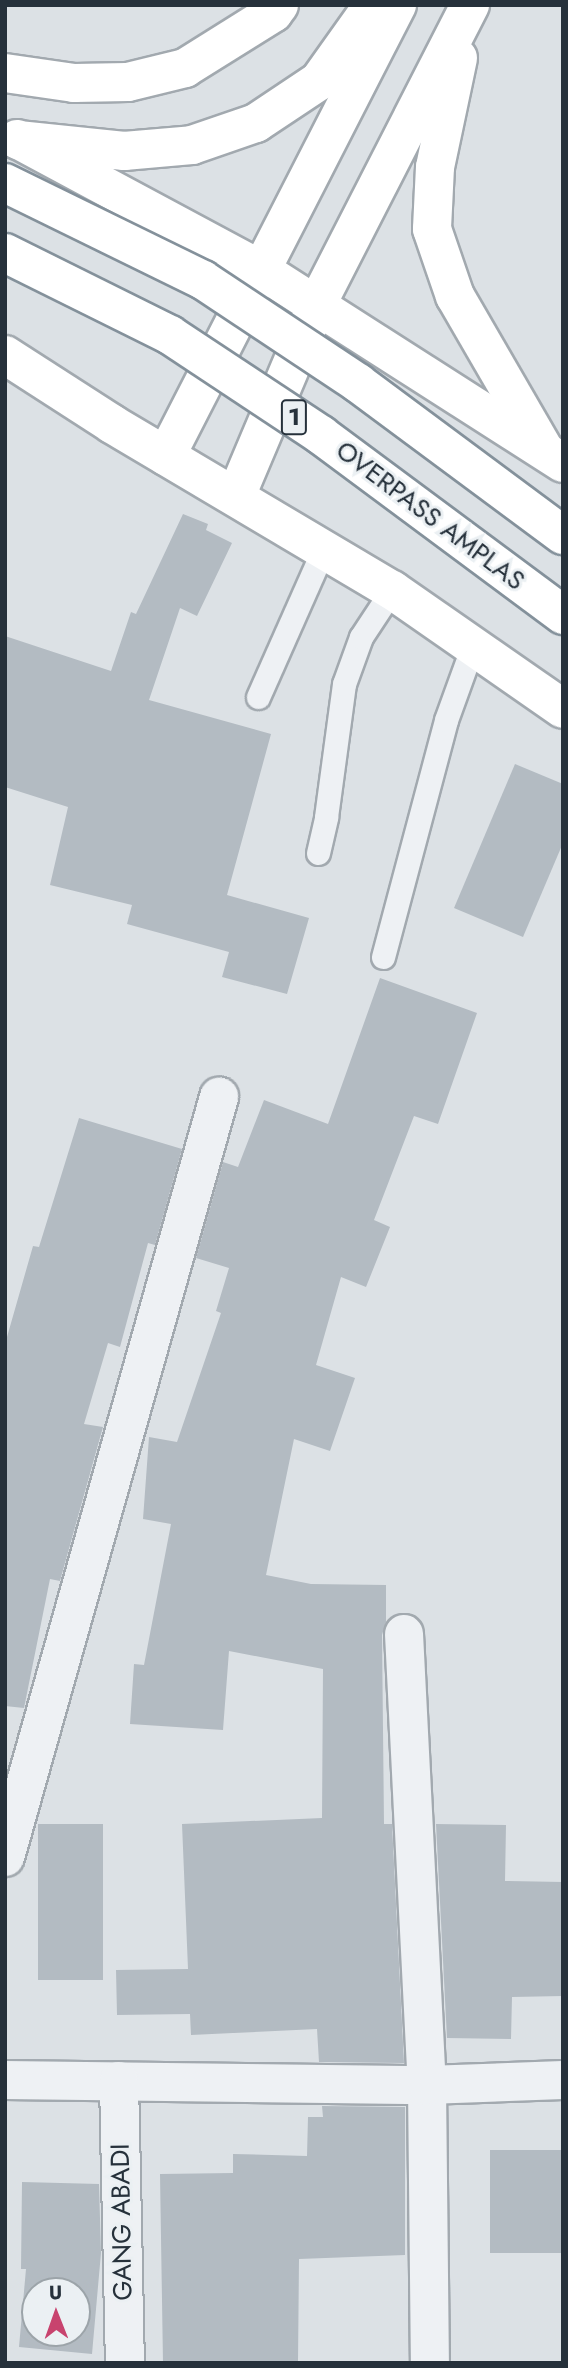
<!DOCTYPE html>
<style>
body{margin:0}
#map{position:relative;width:568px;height:2368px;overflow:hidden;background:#dce1e5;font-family:Jost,sans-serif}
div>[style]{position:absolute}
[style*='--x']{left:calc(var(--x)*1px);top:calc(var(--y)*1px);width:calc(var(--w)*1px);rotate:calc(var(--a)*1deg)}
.building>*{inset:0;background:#b3bbc2;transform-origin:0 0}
.roads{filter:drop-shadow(2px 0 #a2a9af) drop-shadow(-2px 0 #a2a9af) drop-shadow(0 2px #a2a9af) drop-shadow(0 -2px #a2a9af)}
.service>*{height:23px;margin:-11.5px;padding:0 11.5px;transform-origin:11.5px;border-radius:11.5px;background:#eef1f4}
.minor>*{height:38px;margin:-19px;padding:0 19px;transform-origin:19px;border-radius:19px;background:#eef1f4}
.trunk>*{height:38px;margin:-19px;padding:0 19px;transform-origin:19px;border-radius:19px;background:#fff}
.motorway>*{height:38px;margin:-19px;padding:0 19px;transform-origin:19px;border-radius:19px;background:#fff}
.bridges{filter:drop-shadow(2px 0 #84919b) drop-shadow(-2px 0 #84919b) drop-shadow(0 2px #84919b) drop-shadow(0 -2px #84919b)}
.trunk-bridge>*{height:38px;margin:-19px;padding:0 19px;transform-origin:19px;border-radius:19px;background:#fff}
span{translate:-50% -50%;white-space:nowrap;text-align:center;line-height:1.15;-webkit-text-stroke:6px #ebf0f3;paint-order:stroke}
.shield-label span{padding:2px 5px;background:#ebf0f3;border:2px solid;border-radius:5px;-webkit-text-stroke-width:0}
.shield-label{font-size:24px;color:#26313b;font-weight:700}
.street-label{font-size:26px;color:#26313b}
.frame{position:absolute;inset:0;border:7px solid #26313b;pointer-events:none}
.north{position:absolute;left:21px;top:2277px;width:70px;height:70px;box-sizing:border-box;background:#ebf0f3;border:2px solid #9ca4a9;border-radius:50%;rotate:359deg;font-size:19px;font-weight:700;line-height:28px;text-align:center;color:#26313b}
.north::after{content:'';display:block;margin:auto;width:24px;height:32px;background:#c8436e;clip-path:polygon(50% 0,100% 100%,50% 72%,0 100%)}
</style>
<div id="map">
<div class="building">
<div style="clip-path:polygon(183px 514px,208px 524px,206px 530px,232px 543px,197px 616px,180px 608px,149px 700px,271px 734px,227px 895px,309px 918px,287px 994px,222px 977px,229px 952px,127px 924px,132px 905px,50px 885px,68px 807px,5px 787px,5px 636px,111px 671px,131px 612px,136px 614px)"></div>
<div style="clip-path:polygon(515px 764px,563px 784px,563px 843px,523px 937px,454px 908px)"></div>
<div style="clip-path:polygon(380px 978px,477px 1013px,438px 1124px,414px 1116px,374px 1220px,390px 1227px,366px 1287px,341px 1277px,316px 1365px,355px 1378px,330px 1451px,294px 1439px,266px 1575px,311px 1584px,386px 1585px,386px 1622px,382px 1635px,384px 1824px,392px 1824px,404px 2063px,319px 2062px,317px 2029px,191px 2035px,190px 2014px,117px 2015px,116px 1970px,188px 1969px,182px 1824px,322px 1818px,323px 1669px,229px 1651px,223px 1730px,130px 1724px,134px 1664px,144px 1665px,171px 1524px,143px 1519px,149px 1437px,177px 1442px,221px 1313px,216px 1311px,229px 1268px,196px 1258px,223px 1162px,238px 1167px,264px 1100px,328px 1124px)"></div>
<div style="clip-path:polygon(79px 1118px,182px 1149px,155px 1245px,148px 1243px,120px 1347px,108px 1343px,84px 1424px,103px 1427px,60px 1581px,50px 1579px,24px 1708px,5px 1706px,5px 1344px,33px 1246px,39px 1247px)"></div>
<div style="left:38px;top:1824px;width:65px;height:156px"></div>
<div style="clip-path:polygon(436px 1824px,506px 1825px,505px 1881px,563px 1882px,563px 1996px,512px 1997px,511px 2039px,447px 2038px)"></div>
<div style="clip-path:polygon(322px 2106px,405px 2107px,405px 2255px,299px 2259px,298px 2363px,163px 2363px,160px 2174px,233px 2173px,233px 2154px,307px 2156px,308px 2117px,323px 2117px)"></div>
<div style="left:490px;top:2150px;width:73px;height:103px"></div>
<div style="clip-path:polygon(evenodd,22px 2182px,99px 2184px,101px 2253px,92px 2354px,19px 2347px,26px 2269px,21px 2269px,22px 2182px,35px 2291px,77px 2291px,77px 2333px,35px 2333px,35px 2291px)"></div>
</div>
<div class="roads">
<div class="service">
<div style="--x:258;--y:697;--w:161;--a:-66.1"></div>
<div style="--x:318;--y:853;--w:37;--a:-77"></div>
<div style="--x:326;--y:817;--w:134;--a:-82.3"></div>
<div style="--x:344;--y:684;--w:50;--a:-70.1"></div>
<div style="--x:361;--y:637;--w:56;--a:-56.6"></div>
<div style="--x:383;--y:957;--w:245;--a:-75.1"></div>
<div style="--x:446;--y:720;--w:77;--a:-70.1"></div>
</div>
<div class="minor">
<div style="--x:404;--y:1634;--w:452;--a:87.1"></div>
<div style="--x:427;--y:2085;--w:278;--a:89.4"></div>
<div style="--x:5;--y:1857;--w:790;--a:-74.27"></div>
<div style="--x:5;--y:2080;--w:422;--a:0.7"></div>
<div style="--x:427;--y:2085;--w:136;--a:-2.1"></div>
<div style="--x:119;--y:2081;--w:282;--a:88.8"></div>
</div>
<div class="trunk">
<div style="--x:17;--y:139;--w:277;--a:28.2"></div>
<div style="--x:261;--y:270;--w:358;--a:32.6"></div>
<div style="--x:5;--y:355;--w:127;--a:32.8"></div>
<div style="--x:112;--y:424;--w:326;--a:30.7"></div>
<div style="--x:392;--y:590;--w:208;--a:34.8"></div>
</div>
<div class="motorway">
<div style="--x:458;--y:58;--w:111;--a:101.9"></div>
<div style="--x:435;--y:167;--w:62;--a:92.8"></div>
<div style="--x:432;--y:229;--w:71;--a:71.1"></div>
<div style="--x:455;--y:296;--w:176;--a:59.9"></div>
<div style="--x:5;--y:73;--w:70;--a:8.2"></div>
<div style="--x:74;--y:83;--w:54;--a:-1.1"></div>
<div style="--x:128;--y:82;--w:59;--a:-13.8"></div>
<div style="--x:185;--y:68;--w:104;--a:-32"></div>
<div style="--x:273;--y:13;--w:10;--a:-53"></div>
<div style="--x:18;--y:140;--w:107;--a:5.9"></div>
<div style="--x:124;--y:151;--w:68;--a:-5"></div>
<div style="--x:192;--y:145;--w:68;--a:-19"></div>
<div style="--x:256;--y:123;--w:76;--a:-33.7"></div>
<div style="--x:319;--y:81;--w:93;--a:-54.6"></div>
<div style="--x:166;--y:456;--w:507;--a:-62.88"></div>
<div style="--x:236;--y:496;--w:208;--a:-67.1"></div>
<div style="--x:317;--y:304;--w:336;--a:-62.9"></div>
</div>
</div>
<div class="bridges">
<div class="trunk-bridge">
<div style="--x:5;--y:183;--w:220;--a:26.1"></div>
<div style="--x:203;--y:280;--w:186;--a:33.6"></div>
<div style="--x:358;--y:383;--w:255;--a:36.6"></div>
<div style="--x:5;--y:253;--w:184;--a:26.4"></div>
<div style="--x:170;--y:335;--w:181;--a:33.5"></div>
<div style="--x:321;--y:435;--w:302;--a:36.6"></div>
</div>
</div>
<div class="shield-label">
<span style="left:294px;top:417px">1</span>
</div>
<div class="street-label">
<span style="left:430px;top:516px;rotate:37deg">OVERPASS AMPLAS</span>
<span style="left:122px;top:2222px;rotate:-91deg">GANG ABADI</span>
</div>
<div class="frame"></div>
<div class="north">U</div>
</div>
